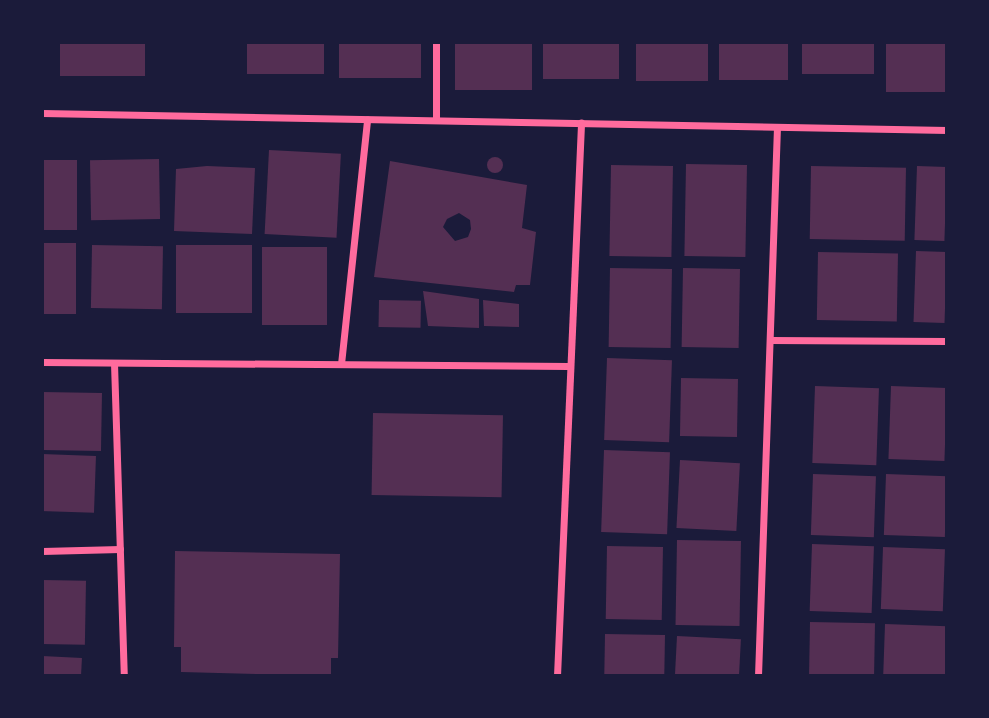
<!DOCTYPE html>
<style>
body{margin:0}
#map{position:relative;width:989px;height:718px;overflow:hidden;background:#1b1b3a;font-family:Mulish,sans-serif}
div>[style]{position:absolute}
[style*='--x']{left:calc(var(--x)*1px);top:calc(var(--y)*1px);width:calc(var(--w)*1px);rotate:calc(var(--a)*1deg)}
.building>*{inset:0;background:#542f53;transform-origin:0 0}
.round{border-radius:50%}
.minor>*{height:7px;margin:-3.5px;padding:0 3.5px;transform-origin:3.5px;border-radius:3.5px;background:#ff6b9d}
span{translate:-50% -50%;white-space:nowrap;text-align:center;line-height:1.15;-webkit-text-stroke:7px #1b1b3a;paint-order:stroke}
.frame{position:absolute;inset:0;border:44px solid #1b1b3a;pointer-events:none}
</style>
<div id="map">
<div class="building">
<div style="left:60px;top:42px;width:85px;height:34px"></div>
<div style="left:247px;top:42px;width:77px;height:32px"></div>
<div style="left:339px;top:42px;width:82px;height:36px"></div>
<div style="left:455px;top:42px;width:77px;height:48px"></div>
<div style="left:543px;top:42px;width:76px;height:37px"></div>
<div style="left:636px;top:42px;width:72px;height:39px"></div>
<div style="left:719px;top:42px;width:69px;height:38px"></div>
<div style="left:802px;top:42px;width:72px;height:32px"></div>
<div style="left:886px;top:42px;width:61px;height:50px"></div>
<div style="left:269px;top:150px;width:72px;height:84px;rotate:3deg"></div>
<div class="round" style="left:487px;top:157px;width:16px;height:16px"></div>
<div style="left:159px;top:159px;width:60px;height:69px;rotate:89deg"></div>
<div style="left:42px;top:160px;width:35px;height:70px"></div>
<div style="clip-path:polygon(evenodd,390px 161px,527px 185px,522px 228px,536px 232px,530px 285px,516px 285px,514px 292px,374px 277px,390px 161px,459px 213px,470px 220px,471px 229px,468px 237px,455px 241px,443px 227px,447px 219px,459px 213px)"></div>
<div style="left:686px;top:164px;width:61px;height:92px;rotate:1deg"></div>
<div style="left:611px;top:165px;width:62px;height:91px;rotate:1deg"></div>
<div style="clip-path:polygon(207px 166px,255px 168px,252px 234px,174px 231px,176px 169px)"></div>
<div style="left:811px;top:166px;width:95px;height:73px;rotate:1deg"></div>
<div style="left:917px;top:166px;width:30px;height:74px;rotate:2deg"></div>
<div style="left:42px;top:243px;width:34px;height:71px"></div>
<div style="left:92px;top:245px;width:71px;height:63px;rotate:1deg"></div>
<div style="left:176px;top:245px;width:76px;height:68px"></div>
<div style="left:262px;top:247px;width:65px;height:78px"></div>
<div style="left:916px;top:251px;width:31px;height:71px;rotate:2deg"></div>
<div style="left:818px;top:252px;width:80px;height:68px;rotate:1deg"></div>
<div style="left:610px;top:268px;width:62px;height:79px;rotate:1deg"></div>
<div style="left:683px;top:268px;width:57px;height:79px;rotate:1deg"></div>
<div style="clip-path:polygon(423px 291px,479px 299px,479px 328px,428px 326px)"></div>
<div style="left:379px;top:300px;width:42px;height:27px;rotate:1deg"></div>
<div style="clip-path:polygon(483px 300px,519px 304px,519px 327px,484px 326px)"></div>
<div style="left:607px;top:358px;width:65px;height:82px;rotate:2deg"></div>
<div style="left:681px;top:378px;width:57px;height:58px;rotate:1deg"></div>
<div style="left:815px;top:386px;width:64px;height:77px;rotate:2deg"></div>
<div style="left:891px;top:386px;width:56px;height:73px;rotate:2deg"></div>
<div style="left:42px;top:392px;width:60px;height:58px;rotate:1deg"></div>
<div style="left:373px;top:413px;width:130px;height:82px;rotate:1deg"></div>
<div style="left:604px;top:450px;width:66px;height:82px;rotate:2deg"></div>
<div style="left:42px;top:454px;width:54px;height:57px;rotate:2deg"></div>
<div style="left:680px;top:460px;width:60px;height:68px;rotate:3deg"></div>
<div style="left:813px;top:474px;width:63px;height:61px;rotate:2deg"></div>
<div style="left:886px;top:474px;width:61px;height:61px;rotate:2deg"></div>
<div style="left:677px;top:540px;width:64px;height:85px;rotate:1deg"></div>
<div style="left:812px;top:544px;width:62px;height:67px;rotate:2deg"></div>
<div style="left:607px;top:546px;width:56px;height:73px;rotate:1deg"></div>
<div style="left:883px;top:547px;width:62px;height:62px;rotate:2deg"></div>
<div style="clip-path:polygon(175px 551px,340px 554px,338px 658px,331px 658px,331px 676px,181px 672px,181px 647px,174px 647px)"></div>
<div style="left:42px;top:580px;width:44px;height:64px;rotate:1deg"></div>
<div style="left:810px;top:622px;width:65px;height:54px;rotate:1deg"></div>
<div style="left:885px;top:624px;width:62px;height:52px;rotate:2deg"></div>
<div style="left:605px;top:634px;width:60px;height:42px;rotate:1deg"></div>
<div style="left:677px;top:636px;width:64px;height:40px;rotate:3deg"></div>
<div style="left:42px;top:656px;width:40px;height:20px;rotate:3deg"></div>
</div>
<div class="minor">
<div style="--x:436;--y:42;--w:78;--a:90"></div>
<div style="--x:42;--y:113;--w:905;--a:1.08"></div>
<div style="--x:770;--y:340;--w:177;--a:0.3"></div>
<div style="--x:42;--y:362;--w:526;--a:0.44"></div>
<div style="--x:114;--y:363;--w:313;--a:88.2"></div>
<div style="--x:341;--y:364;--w:246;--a:-83.9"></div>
<div style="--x:42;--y:551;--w:78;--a:-1.5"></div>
<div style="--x:557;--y:676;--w:554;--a:-87.51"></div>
<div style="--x:758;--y:676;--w:549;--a:-88.02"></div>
</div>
<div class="frame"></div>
</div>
